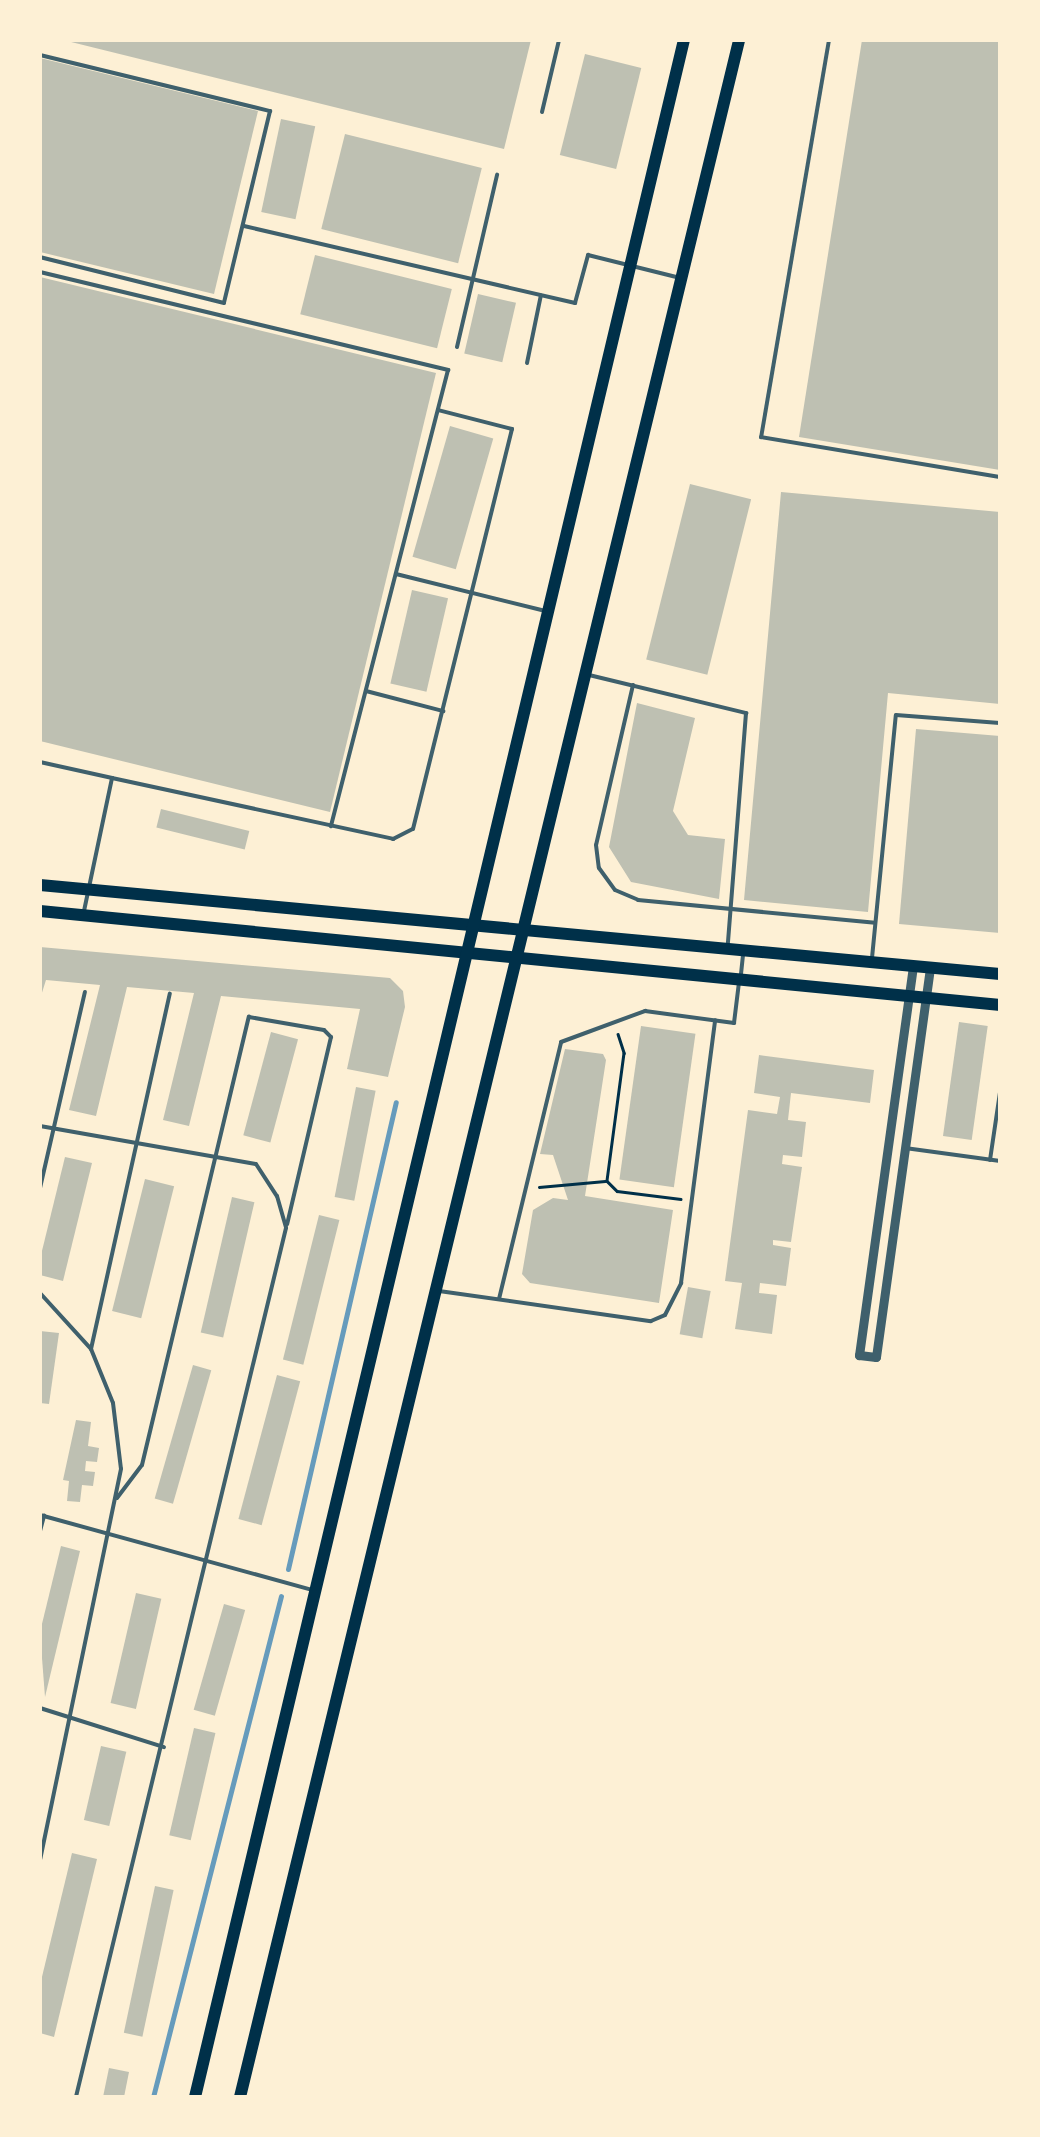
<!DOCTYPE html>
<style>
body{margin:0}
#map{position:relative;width:1040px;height:2137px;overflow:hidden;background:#fdf0d5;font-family:Signika,sans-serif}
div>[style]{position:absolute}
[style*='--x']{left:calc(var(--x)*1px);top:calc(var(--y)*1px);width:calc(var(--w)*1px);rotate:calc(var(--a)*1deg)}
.stream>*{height:5px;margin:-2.5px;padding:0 2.5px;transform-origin:2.5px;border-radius:2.5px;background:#669bbc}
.building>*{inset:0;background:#bec0b2;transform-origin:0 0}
.path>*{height:2.5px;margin:-1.25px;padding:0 1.25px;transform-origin:1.25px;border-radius:1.25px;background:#003049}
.service>*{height:4px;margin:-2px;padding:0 2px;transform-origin:2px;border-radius:2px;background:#3f606c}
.minor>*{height:9px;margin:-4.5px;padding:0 4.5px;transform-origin:4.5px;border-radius:4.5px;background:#3f606c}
.secondary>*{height:12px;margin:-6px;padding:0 6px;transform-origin:6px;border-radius:6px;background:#003049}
span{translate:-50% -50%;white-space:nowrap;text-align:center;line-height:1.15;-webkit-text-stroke:8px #fdf0d5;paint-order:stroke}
.frame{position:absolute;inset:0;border:42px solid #fdf0d5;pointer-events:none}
</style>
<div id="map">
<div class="stream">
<div style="--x:288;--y:1569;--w:479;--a:-77"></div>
<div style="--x:153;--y:2097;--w:517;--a:-75.67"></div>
</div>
<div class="building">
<div style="clip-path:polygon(63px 40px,531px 40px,504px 149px)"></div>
<div style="clip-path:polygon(862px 40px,1000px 40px,1000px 470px,799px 437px)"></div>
<div style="left:585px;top:54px;width:58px;height:104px;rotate:14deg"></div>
<div style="clip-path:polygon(40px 58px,258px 111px,214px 294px,40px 252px)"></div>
<div style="left:281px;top:119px;width:35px;height:95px;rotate:12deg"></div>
<div style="left:345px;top:134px;width:141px;height:98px;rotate:14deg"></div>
<div style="left:315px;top:255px;width:141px;height:61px;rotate:14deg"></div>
<div style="clip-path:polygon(40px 277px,436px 373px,330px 812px,40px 741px)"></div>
<div style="left:478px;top:294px;width:39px;height:61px;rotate:13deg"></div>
<div style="left:450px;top:426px;width:45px;height:136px;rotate:16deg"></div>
<div style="left:690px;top:484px;width:63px;height:181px;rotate:14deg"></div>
<div style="clip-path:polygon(781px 492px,1000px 512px,1000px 704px,888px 693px,868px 912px,744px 900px)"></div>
<div style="left:412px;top:590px;width:37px;height:96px;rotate:13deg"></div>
<div style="clip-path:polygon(637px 703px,695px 718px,673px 811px,688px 835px,725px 839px,719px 899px,631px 882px,609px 847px)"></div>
<div style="clip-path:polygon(916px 729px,1000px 736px,1000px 933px,899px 924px)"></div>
<div style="left:161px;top:809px;width:91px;height:19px;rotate:14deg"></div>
<div style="clip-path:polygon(40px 947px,390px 978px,403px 991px,405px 1007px,388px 1077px,347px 1069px,360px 1009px,221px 996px,189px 1126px,163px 1120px,194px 993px,127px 987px,96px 1116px,69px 1110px,100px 985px,46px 980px,40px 999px)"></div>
<div style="left:959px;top:1022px;width:29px;height:115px;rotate:8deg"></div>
<div style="left:641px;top:1026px;width:55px;height:155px;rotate:8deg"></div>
<div style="left:271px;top:1032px;width:28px;height:107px;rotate:15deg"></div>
<div style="clip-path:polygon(565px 1049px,603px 1054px,606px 1060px,585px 1196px,673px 1210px,659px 1303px,530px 1283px,522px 1274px,533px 1210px,553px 1198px,568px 1200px,553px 1155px,540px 1154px)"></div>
<div style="clip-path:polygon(759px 1055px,874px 1070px,870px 1103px,791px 1093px,788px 1120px,806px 1122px,802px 1157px,783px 1155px,782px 1164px,802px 1167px,791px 1242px,773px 1240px,773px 1245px,791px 1248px,786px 1286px,760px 1283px,759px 1293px,777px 1295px,772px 1334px,735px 1329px,742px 1283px,725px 1281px,748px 1110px,777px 1114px,780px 1097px,754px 1093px)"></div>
<div style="left:356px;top:1087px;width:20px;height:112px;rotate:11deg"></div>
<div style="clip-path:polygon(65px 1157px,92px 1163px,63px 1281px,40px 1275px,40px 1259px)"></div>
<div style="left:145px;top:1179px;width:30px;height:136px;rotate:14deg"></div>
<div style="left:232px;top:1197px;width:23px;height:139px;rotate:13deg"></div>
<div style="left:319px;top:1215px;width:21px;height:149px;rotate:14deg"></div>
<div style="left:688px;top:1287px;width:23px;height:48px;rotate:10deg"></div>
<div style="clip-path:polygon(40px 1331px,59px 1333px,49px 1404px,40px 1403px)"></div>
<div style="left:193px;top:1365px;width:19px;height:139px;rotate:16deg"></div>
<div style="left:277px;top:1375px;width:24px;height:149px;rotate:15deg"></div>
<div style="clip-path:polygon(76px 1420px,91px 1422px,88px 1446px,99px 1448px,97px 1462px,86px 1461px,85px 1471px,95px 1472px,93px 1486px,82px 1485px,80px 1502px,67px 1501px,69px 1481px,63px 1480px)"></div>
<div style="clip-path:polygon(61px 1546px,80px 1551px,45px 1697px,40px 1632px)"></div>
<div style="left:136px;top:1593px;width:26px;height:113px;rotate:13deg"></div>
<div style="left:224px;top:1604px;width:22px;height:110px;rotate:16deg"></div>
<div style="left:194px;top:1728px;width:22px;height:110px;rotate:13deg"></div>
<div style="left:101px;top:1746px;width:26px;height:76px;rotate:13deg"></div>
<div style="clip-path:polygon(72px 1853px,97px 1859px,54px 2037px,40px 2033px,40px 1985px)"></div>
<div style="left:155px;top:1886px;width:19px;height:150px;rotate:12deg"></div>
<div style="clip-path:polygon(109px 2068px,129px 2072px,124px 2097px,103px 2097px)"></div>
</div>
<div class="path">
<div style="--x:618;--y:1034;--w:20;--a:72"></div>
<div style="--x:624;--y:1053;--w:129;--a:97.6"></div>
<div style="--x:607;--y:1181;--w:14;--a:45"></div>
<div style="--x:617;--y:1191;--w:64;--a:7.2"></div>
<div style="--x:539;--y:1187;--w:66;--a:-5.2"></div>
</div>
<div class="service">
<div style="--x:829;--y:40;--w:403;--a:99.7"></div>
<div style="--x:761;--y:437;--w:242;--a:9.5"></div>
<div style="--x:40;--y:55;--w:237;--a:13.7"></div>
<div style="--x:270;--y:111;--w:197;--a:103.5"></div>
<div style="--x:224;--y:303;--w:190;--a:-166"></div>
<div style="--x:542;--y:112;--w:74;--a:-76.7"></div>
<div style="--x:244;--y:226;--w:340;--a:13.1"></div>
<div style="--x:575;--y:303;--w:50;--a:-74.8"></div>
<div style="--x:588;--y:255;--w:91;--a:14"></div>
<div style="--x:40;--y:272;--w:420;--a:13.5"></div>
<div style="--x:448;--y:370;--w:471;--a:104.4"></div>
<div style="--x:457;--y:347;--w:177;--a:-76.9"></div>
<div style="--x:527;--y:363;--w:69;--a:-78.4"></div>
<div style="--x:396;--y:574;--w:154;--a:13.9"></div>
<div style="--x:589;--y:675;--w:162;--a:13.6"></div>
<div style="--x:746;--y:713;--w:232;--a:94.5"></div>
<div style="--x:633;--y:685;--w:164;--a:103"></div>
<div style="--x:596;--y:845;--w:23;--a:83"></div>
<div style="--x:599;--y:868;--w:27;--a:54"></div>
<div style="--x:615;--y:890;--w:25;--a:23"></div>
<div style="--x:638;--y:900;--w:238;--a:5.5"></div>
<div style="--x:366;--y:691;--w:80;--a:14.6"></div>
<div style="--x:40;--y:762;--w:74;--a:12.5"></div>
<div style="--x:84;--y:911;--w:136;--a:-78.1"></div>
<div style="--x:112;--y:778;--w:288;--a:12.2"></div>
<div style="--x:393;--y:839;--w:22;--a:-27"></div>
<div style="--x:413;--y:829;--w:412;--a:-76.1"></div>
<div style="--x:512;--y:429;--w:76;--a:-165.6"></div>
<div style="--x:872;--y:958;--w:244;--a:-84.4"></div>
<div style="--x:896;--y:715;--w:104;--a:4.4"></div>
<div style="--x:741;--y:974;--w:20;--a:-84"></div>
<div style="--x:40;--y:1126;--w:219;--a:10"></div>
<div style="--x:256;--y:1164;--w:38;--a:57"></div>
<div style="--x:277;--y:1196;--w:33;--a:74"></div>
<div style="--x:286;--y:1228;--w:894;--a:103.59"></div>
<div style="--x:905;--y:1148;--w:96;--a:7.8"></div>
<div style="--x:990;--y:1160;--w:69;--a:-81.6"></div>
<div style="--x:40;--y:1188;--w:201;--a:-77.1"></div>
<div style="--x:439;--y:1291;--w:214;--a:8.1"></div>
<div style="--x:651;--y:1321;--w:15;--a:-23"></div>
<div style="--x:665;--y:1315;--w:36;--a:-63"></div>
<div style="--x:681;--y:1283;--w:265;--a:-82.6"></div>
<div style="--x:40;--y:1293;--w:76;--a:47.7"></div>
<div style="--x:91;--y:1349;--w:58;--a:67.8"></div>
<div style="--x:113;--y:1403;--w:66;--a:83.1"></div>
<div style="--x:121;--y:1469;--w:398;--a:101.7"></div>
<div style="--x:499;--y:1299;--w:264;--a:-76.4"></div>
<div style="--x:561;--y:1042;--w:90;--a:-20.3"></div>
<div style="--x:645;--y:1011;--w:90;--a:7.7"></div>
<div style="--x:734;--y:1023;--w:39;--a:-83"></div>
<div style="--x:91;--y:1349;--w:364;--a:-77.5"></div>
<div style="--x:117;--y:1498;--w:41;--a:-52.9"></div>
<div style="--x:142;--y:1465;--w:461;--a:-76.6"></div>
<div style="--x:249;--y:1017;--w:76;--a:9.8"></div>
<div style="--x:324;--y:1030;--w:10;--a:45"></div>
<div style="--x:331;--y:1037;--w:192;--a:103.2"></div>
<div style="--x:40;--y:1515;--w:282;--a:15.4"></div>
<div style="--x:40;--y:1531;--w:16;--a:-75"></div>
<div style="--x:40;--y:1708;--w:130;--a:17.5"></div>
</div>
<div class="minor">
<div style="--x:913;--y:966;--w:393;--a:97.9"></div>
<div style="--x:859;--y:1355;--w:17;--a:7"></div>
<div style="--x:876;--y:1357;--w:393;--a:-82.1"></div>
</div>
<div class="secondary">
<div style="--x:40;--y:885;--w:964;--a:5.3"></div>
<div style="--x:40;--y:911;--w:965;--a:5.59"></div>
<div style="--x:195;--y:2097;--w:2114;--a:-76.63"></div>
<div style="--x:240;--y:2097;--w:2117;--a:-76.36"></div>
</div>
<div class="frame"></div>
</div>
